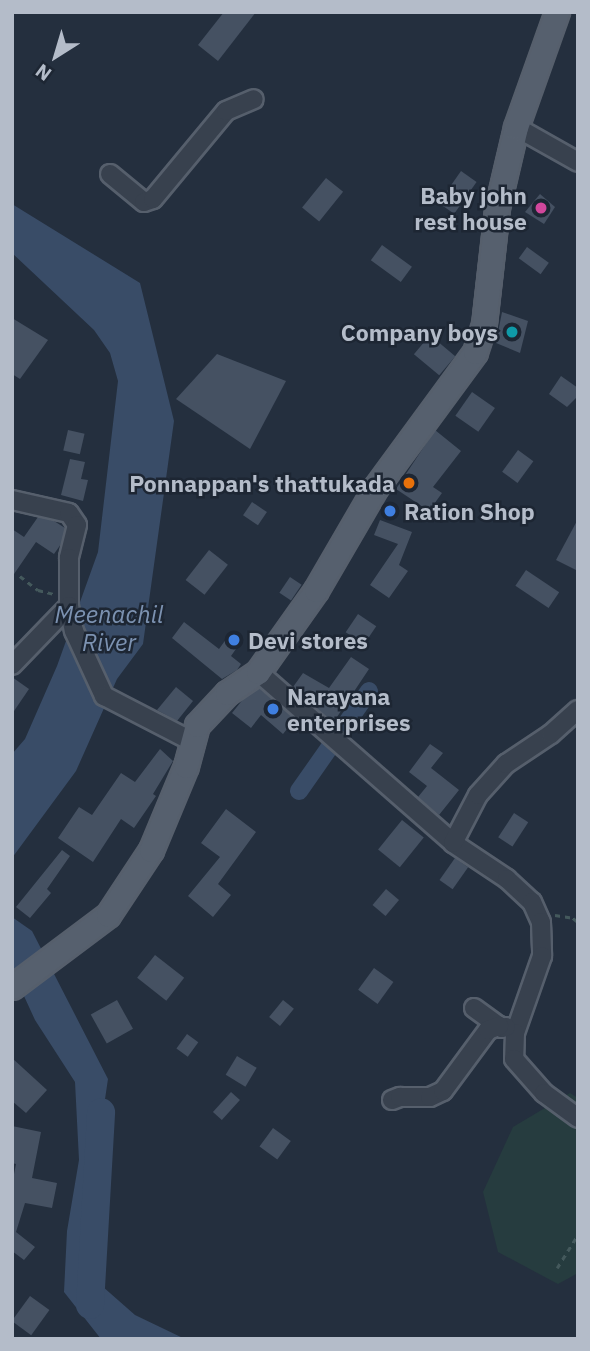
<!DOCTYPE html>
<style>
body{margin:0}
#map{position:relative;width:590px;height:1351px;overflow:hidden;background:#242f3e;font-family:"IBM Plex Sans",sans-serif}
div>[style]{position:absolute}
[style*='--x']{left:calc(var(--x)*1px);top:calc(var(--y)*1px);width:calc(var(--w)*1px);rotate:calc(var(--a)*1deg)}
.green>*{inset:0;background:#263c3f}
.water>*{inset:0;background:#394c67}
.canal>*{height:18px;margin:-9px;padding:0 9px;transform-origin:9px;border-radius:9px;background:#394c67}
.river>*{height:28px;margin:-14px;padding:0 14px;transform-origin:14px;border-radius:14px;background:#394c67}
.building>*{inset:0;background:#455162;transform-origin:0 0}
.path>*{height:2.5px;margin-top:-1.25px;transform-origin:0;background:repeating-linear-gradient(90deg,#44595c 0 5px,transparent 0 10px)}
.roads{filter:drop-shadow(2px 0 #565f6c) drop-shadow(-2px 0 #565f6c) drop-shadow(0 2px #565f6c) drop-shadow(0 -2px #565f6c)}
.minor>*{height:18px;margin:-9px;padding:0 9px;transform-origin:9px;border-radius:9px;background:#38414e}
.major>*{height:23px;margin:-11.5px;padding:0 11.5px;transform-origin:11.5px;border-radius:11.5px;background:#56606e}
.dots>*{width:19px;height:19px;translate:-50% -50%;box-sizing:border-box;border:4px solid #1d2633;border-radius:50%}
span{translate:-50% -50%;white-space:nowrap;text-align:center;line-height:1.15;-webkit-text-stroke:5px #1d2633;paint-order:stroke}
.poi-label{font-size:23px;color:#b4bcc9;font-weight:700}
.right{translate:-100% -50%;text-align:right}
.left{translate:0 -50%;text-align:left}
.water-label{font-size:24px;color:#7c92b1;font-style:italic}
.frame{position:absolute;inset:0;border:14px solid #b4bcc9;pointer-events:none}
.north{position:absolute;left:21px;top:21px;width:70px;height:70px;-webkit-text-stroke:5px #1d2633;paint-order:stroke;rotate:217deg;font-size:19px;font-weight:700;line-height:28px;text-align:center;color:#b4bcc9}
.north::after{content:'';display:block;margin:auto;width:24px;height:32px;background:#b4bcc9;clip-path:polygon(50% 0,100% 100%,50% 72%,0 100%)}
</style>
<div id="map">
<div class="green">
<div style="clip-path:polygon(570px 1093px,578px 1098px,578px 1273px,558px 1284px,498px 1252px,483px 1192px,513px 1127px)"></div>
</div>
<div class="water">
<div style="clip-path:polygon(12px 204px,140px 283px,174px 421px,143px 644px,117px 679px,76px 771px,12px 858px,12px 754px,25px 739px,57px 666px,98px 552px,118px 381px,110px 353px,94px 330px,12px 253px)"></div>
<div style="clip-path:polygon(12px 917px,32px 931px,108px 1079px,93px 1180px,86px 1259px,102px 1286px,135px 1315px,185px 1339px,101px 1339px,64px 1292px,67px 1231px,79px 1160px,75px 1082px,35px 1020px,12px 970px)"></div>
</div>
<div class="canal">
<div style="--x:299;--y:791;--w:122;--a:-55"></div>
</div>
<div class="river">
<div style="--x:90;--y:1305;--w:193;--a:-86.7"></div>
</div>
<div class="building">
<div style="clip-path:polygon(224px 12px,256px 12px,218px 61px,198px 45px)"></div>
<div style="left:461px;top:171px;width:19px;height:39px;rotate:35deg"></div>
<div style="left:326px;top:178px;width:22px;height:38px;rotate:39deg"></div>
<div style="clip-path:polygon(540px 194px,555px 207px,544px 224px,525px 212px)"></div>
<div style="left:382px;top:245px;width:37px;height:19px;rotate:36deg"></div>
<div style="left:527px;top:247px;width:27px;height:14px;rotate:36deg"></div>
<div style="clip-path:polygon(502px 312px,528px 321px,520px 353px,496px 343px)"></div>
<div style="clip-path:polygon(12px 318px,48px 340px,20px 379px,12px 374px)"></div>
<div style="left:430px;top:335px;width:33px;height:25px;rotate:40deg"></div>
<div style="clip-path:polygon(217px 354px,286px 381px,250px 449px,176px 399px)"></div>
<div style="clip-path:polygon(561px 376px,578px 388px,578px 396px,567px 407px,549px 394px)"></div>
<div style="left:472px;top:392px;width:28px;height:29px;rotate:35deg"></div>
<div style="left:68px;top:430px;width:17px;height:21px;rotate:13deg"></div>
<div style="clip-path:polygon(435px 430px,461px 451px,433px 487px,442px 493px,429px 511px,396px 489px)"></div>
<div style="left:518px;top:450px;width:19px;height:27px;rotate:36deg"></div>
<div style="clip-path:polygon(70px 459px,85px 462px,81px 479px,88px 480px,83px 501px,61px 495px)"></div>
<div style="left:252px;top:502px;width:18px;height:16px;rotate:34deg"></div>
<div style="clip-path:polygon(38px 517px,54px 521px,65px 528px,61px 544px,54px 554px,36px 542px,12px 577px,12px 529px,24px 537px)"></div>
<div style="clip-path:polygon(578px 519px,578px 571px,556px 560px)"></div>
<div style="clip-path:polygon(380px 520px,412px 532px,399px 565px,408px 571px,389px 598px,370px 585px,398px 544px,374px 535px)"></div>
<div style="left:209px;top:550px;width:24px;height:38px;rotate:38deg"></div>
<div style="left:526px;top:570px;width:40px;height:19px;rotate:34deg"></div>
<div style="left:290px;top:577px;width:14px;height:19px;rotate:34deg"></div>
<div style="left:358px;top:614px;width:22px;height:22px;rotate:34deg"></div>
<div style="clip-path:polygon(184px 622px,219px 649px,232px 631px,243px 639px,231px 656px,241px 664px,237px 670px,222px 679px,172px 638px)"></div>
<div style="clip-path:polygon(351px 657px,369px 669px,333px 723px,293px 687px,303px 673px,329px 688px)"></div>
<div style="clip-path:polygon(12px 677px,29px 689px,12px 714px)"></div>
<div style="clip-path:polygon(176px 687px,193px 701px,177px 721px,157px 710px)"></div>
<div style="clip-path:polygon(259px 688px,295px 719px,283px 734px,261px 715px,251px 728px,232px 713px,244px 698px)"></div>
<div style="clip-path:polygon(430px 744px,443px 753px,431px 768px,459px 790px,439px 815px,418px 797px,427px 786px,409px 772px)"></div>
<div style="clip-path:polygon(160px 749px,173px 761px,153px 794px,156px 796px,134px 828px,121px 819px,93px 862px,58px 838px,79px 807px,92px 815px,121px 773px,135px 782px)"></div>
<div style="clip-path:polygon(226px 809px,256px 832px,218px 884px,231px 895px,213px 917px,188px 896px,220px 857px,201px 843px)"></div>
<div style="left:514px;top:813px;width:17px;height:29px;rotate:33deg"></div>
<div style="left:402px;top:820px;width:28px;height:38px;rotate:39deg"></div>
<div style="clip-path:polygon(62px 850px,70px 856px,47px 889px,51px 893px,30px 918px,16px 907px)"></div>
<div style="left:455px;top:858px;width:16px;height:27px;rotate:35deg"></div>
<div style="left:386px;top:889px;width:17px;height:21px;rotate:40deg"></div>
<div style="left:155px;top:955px;width:37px;height:29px;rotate:38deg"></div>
<div style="left:374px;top:968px;width:24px;height:27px;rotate:36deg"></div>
<div style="left:117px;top:1000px;width:33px;height:30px;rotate:61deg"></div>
<div style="left:283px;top:1000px;width:14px;height:22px;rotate:39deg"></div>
<div style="left:187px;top:1034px;width:14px;height:18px;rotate:36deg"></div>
<div style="left:237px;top:1056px;width:23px;height:22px;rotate:31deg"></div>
<div style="clip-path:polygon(12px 1058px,47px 1090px,26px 1113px,12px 1101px)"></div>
<div style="left:231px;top:1092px;width:12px;height:27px;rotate:42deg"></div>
<div style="clip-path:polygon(12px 1126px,41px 1132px,32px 1178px,57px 1183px,52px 1208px,25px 1203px,16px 1232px,35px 1247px,24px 1260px,12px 1251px,12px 1184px,16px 1164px,12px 1163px)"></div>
<div style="left:273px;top:1128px;width:22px;height:23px;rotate:36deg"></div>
<div style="left:30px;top:1296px;width:24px;height:31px;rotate:36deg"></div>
</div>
<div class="path">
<div style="--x:20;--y:576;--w:23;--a:38"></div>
<div style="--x:38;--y:590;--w:16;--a:14"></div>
<div style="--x:555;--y:915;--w:18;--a:9"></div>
<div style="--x:573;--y:918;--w:6;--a:39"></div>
<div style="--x:557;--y:1268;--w:40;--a:-58"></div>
</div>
<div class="roads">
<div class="minor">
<div style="--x:516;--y:127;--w:71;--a:29.4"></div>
<div style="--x:110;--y:174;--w:44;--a:39.5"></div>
<div style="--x:144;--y:202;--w:9;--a:-18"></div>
<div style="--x:153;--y:199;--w:114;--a:-50.3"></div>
<div style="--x:226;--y:111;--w:30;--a:-23"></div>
<div style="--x:12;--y:500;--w:58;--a:12.8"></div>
<div style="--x:69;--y:513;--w:14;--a:56"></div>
<div style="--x:77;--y:525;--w:34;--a:104"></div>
<div style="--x:69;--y:558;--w:48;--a:90"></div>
<div style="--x:69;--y:606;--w:25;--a:79"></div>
<div style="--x:74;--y:631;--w:72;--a:65.2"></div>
<div style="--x:104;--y:696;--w:98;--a:27.3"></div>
<div style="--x:12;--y:665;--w:82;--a:-46"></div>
<div style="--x:258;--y:672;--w:259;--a:41.2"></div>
<div style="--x:453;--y:843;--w:65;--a:33.7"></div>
<div style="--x:507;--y:879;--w:34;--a:43"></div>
<div style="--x:532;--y:902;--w:22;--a:66"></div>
<div style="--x:541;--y:922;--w:34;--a:88"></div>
<div style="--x:542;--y:956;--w:82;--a:109.3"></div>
<div style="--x:515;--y:1033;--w:26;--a:92"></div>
<div style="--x:514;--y:1059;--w:45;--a:48.6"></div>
<div style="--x:544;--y:1093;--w:42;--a:36.3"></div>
<div style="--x:453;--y:843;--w:54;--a:-62.5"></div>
<div style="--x:478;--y:795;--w:42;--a:-47.9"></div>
<div style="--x:506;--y:764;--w:54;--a:-33.7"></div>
<div style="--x:551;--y:734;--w:36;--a:-42"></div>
<div style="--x:474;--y:1008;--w:34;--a:36"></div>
<div style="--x:502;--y:1028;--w:4;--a:-14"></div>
<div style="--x:392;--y:1100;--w:9;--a:-21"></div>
<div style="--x:400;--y:1097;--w:30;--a:0"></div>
<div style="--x:430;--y:1097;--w:14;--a:-25"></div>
<div style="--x:443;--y:1091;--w:76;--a:-53.6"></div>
<div style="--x:488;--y:1030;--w:12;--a:-20"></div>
</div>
<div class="major">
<div style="--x:12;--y:987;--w:120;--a:-36.9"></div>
<div style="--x:108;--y:915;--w:78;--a:-56.5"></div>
<div style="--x:151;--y:850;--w:91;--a:-67.4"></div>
<div style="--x:186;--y:766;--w:42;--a:-75"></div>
<div style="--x:197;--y:725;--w:44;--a:-46.8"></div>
<div style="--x:227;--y:693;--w:37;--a:-34"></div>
<div style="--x:258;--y:672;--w:100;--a:-54.7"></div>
<div style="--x:316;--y:590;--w:119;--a:-59.8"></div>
<div style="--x:376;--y:487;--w:167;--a:-53.7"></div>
<div style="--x:475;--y:352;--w:29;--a:-72"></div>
<div style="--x:484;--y:324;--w:117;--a:-83.6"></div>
<div style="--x:497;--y:208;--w:83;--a:-76.8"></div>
<div style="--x:516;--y:127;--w:122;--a:-70.4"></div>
</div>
</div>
<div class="dots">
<div style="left:541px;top:208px;background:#d1479c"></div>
<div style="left:512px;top:332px;background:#0f9aa8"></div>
<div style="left:409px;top:483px;background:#e8710a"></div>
<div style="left:390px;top:511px;background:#3f7fe0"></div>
<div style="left:234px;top:640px;background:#3f7fe0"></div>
<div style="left:273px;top:709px;background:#3f7fe0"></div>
</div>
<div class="poi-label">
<span class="right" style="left:527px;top:208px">Baby john<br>rest house</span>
<span class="right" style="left:498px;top:332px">Company boys</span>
<span class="right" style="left:395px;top:483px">Ponnappan's thattukada</span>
<span class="left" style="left:404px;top:511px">Ration Shop</span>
<span class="left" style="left:248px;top:640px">Devi stores</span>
<span class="left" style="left:287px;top:709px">Narayana<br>enterprises</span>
</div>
<div class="water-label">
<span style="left:109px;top:629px">Meenachil<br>River</span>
</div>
<div class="frame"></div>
<div class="north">N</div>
</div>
